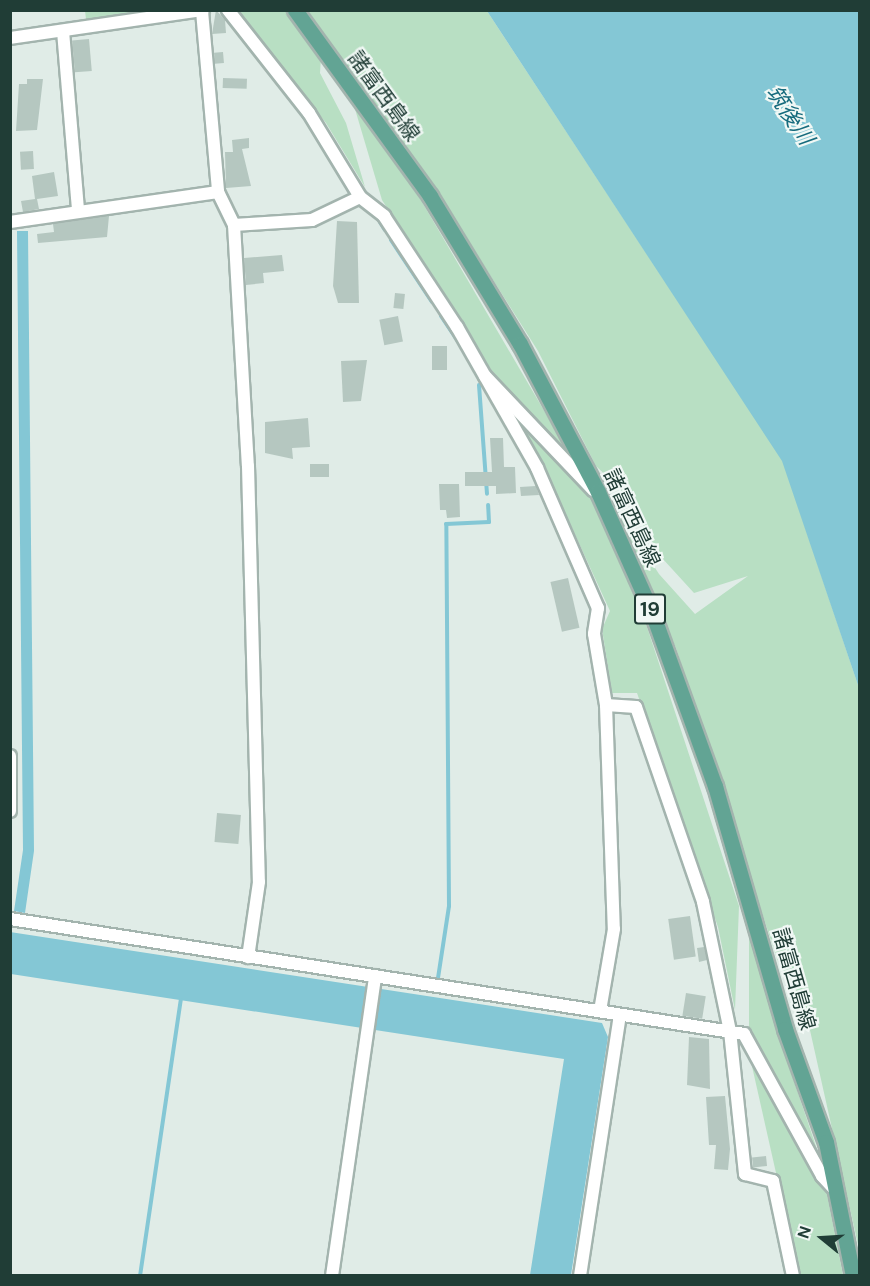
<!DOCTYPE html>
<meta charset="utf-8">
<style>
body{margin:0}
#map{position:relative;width:870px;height:1286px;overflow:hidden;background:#e0ece7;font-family:"DM Sans","Noto Sans JP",sans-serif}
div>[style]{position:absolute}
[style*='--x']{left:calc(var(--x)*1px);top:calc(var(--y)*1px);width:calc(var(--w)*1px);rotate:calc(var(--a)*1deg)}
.green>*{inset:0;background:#b8dfc3}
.water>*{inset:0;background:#84c7d5}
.stream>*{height:4px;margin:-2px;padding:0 2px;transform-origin:2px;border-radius:2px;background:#84c7d5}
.building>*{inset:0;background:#b5c7c0;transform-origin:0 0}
.roads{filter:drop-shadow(2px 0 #a3b4ae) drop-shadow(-2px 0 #a3b4ae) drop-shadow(0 2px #a3b4ae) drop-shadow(0 -2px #a3b4ae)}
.minor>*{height:12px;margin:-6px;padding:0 6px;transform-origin:6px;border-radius:6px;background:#fff}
.major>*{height:15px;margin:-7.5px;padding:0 7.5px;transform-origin:7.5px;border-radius:7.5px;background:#62a494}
span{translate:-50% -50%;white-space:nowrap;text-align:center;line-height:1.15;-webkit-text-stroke:4.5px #f1f8f5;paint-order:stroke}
.shield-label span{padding:2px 4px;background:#f1f8f5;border:2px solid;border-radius:4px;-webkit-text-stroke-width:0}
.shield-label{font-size:20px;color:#203d36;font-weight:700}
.street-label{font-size:21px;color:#203d36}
.water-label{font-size:22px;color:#166b7d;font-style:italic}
.frame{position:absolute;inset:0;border:12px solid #203d36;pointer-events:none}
.north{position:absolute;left:792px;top:1208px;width:60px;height:60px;-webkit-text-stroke:4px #f1f8f5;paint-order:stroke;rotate:288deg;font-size:16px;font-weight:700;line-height:24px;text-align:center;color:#203d36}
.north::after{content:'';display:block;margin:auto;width:21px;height:27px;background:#203d36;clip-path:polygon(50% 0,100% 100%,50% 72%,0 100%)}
</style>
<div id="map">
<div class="green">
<div style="clip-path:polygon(85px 11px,129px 11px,131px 15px,86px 19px)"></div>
<div style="clip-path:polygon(236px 11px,285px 11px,321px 58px,320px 73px,346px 123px,365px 187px,326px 123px)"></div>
<div style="clip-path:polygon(306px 11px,487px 11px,783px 461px,859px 688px,859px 1249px,805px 1008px,777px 959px,676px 648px,611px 499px,659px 574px,695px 614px,748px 576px,694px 593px,662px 558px,621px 490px,596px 466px,538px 351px,435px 188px)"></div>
<div style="clip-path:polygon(352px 99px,415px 190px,577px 467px,490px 369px,382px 200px)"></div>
<div style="clip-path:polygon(496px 391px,593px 501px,645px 621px,739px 906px,735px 1010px,718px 927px,637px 693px,612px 693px,602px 629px,610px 611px,545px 469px)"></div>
<div style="clip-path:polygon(749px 918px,778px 1034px,824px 1170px,749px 1031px)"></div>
<div style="clip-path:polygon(749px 1053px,827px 1194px,843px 1275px,799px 1275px)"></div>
</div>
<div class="water">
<div style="clip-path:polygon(487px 11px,859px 11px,859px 688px,782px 461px)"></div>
<div style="clip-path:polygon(17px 231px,28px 231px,34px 851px,25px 913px,14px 911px,23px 850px)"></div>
<div style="clip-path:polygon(10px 932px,602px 1023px,608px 1037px,571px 1275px,530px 1275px,564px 1059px,11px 974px)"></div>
</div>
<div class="stream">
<div style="--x:380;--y:222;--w:9;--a:58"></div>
<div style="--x:391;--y:240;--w:74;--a:56.5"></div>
<div style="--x:441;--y:316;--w:32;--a:56"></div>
<div style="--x:479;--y:385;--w:109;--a:85.8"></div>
<div style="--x:438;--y:978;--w:73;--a:-81.3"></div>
<div style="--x:449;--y:906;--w:382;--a:-90.4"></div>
<div style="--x:446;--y:524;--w:43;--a:-2.7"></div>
<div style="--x:489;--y:522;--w:17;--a:-93"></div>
<div style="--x:140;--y:1276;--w:279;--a:-81.6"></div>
</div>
<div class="building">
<div style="clip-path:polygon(216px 10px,225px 20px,226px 33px,212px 34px)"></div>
<div style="left:89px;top:39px;width:32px;height:17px;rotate:85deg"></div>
<div style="left:223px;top:52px;width:11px;height:9px;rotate:85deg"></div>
<div style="left:223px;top:78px;width:24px;height:10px;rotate:2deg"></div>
<div style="clip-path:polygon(27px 79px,43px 79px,37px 130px,16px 131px,19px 84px,27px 84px)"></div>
<div style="clip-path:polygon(249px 138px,249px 148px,242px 149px,251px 186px,226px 188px,225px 152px,233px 152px,232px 140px)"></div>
<div style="left:33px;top:151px;width:18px;height:13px;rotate:87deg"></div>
<div style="clip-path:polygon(54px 172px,58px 196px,37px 199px,39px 209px,23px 212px,21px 201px,35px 199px,32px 176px)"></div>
<div style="clip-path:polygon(109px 216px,107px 237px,38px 243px,37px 234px,54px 232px,53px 224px)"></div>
<div style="clip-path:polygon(337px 221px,357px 222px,359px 303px,338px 303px,333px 286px)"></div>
<div style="clip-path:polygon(282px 255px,284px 271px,263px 273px,264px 283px,246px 285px,244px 258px)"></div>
<div style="left:395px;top:293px;width:10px;height:15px;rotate:6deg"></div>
<div style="left:398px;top:316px;width:26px;height:19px;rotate:79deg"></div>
<div style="left:432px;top:346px;width:15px;height:24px"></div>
<div style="clip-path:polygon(367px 360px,361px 401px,343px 402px,341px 361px)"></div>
<div style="clip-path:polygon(308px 418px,310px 447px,292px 448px,293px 459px,265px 453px,265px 422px)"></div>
<div style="clip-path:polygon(490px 438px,503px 438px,504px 467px,515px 467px,516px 493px,496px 494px,496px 486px,465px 486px,465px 472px,492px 472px)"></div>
<div style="left:329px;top:464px;width:13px;height:19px;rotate:90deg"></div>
<div style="clip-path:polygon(439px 484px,459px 484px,460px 517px,447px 518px,446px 510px,440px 510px)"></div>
<div style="clip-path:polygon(536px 486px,539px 495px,521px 496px,520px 487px)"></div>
<div style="left:568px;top:578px;width:51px;height:18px;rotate:77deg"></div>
<div style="left:217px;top:813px;width:24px;height:29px;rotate:5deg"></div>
<div style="left:690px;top:916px;width:41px;height:22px;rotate:82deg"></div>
<div style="clip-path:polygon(704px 947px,707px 960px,699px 962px,697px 948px)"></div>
<div style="left:686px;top:993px;width:20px;height:23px;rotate:9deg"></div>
<div style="clip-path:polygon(689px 1037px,709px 1039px,710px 1089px,687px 1085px)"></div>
<div style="clip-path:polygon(725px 1096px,730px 1149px,728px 1170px,714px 1169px,716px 1145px,709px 1145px,706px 1097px)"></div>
<div style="left:766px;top:1156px;width:10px;height:14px;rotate:84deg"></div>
</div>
<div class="roads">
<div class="minor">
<div style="--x:228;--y:10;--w:131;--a:51.8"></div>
<div style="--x:309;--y:113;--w:98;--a:58.7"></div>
<div style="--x:360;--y:197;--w:31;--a:38"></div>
<div style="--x:384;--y:216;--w:133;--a:56.7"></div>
<div style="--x:457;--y:327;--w:162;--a:60.4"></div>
<div style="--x:537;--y:468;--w:153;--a:66.5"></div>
<div style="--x:598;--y:608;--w:26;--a:99"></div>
<div style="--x:594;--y:634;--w:72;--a:80.4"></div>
<div style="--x:606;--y:705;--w:224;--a:88"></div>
<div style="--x:614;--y:929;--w:83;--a:99.7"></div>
<div style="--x:202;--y:11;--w:182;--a:84.9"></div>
<div style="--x:218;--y:192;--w:37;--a:64"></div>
<div style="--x:234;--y:225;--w:241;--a:86.7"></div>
<div style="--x:248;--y:466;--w:416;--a:88.5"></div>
<div style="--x:259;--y:882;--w:76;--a:98.3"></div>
<div style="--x:63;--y:31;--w:179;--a:85.2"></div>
<div style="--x:10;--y:38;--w:195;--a:-8.3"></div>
<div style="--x:10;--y:222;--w:210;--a:-8.2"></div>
<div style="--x:234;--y:225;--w:78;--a:-3.7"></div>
<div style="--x:312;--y:220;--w:53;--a:-25.6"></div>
<div style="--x:485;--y:376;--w:158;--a:46.5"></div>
<div style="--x:606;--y:705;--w:30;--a:4"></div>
<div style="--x:636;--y:707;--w:206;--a:71"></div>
<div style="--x:703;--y:902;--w:132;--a:78.2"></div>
<div style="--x:730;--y:1031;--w:144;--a:84"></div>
<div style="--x:745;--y:1174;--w:29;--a:14"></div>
<div style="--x:773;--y:1181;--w:97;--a:78.1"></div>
<div style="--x:10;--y:756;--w:55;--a:90"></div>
<div style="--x:10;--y:919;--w:743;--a:8.9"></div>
<div style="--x:744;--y:1034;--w:162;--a:61.2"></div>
<div style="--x:822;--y:1176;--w:21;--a:47"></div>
<div style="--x:332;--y:1276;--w:303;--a:-81.8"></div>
<div style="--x:580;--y:1276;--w:263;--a:-81.3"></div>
</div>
<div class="major">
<div style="--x:295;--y:10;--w:230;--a:54"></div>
<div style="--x:430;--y:196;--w:173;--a:58.7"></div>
<div style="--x:520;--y:344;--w:167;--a:62.2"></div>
<div style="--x:598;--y:492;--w:135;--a:65.9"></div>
<div style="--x:653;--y:615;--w:182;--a:70.1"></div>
<div style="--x:715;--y:786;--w:253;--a:73.9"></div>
<div style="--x:785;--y:1029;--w:120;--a:70.1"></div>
<div style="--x:826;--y:1142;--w:137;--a:78.6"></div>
</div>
</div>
<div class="shield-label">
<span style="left:650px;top:609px">19</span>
</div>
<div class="street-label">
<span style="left:384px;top:96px;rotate:54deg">諸富西島線</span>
<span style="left:632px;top:518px;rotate:65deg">諸富西島線</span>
<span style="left:794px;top:979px;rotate:74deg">諸富西島線</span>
</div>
<div class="water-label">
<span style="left:790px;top:115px;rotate:56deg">筑後川</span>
</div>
<div class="frame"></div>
<div class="north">N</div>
</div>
